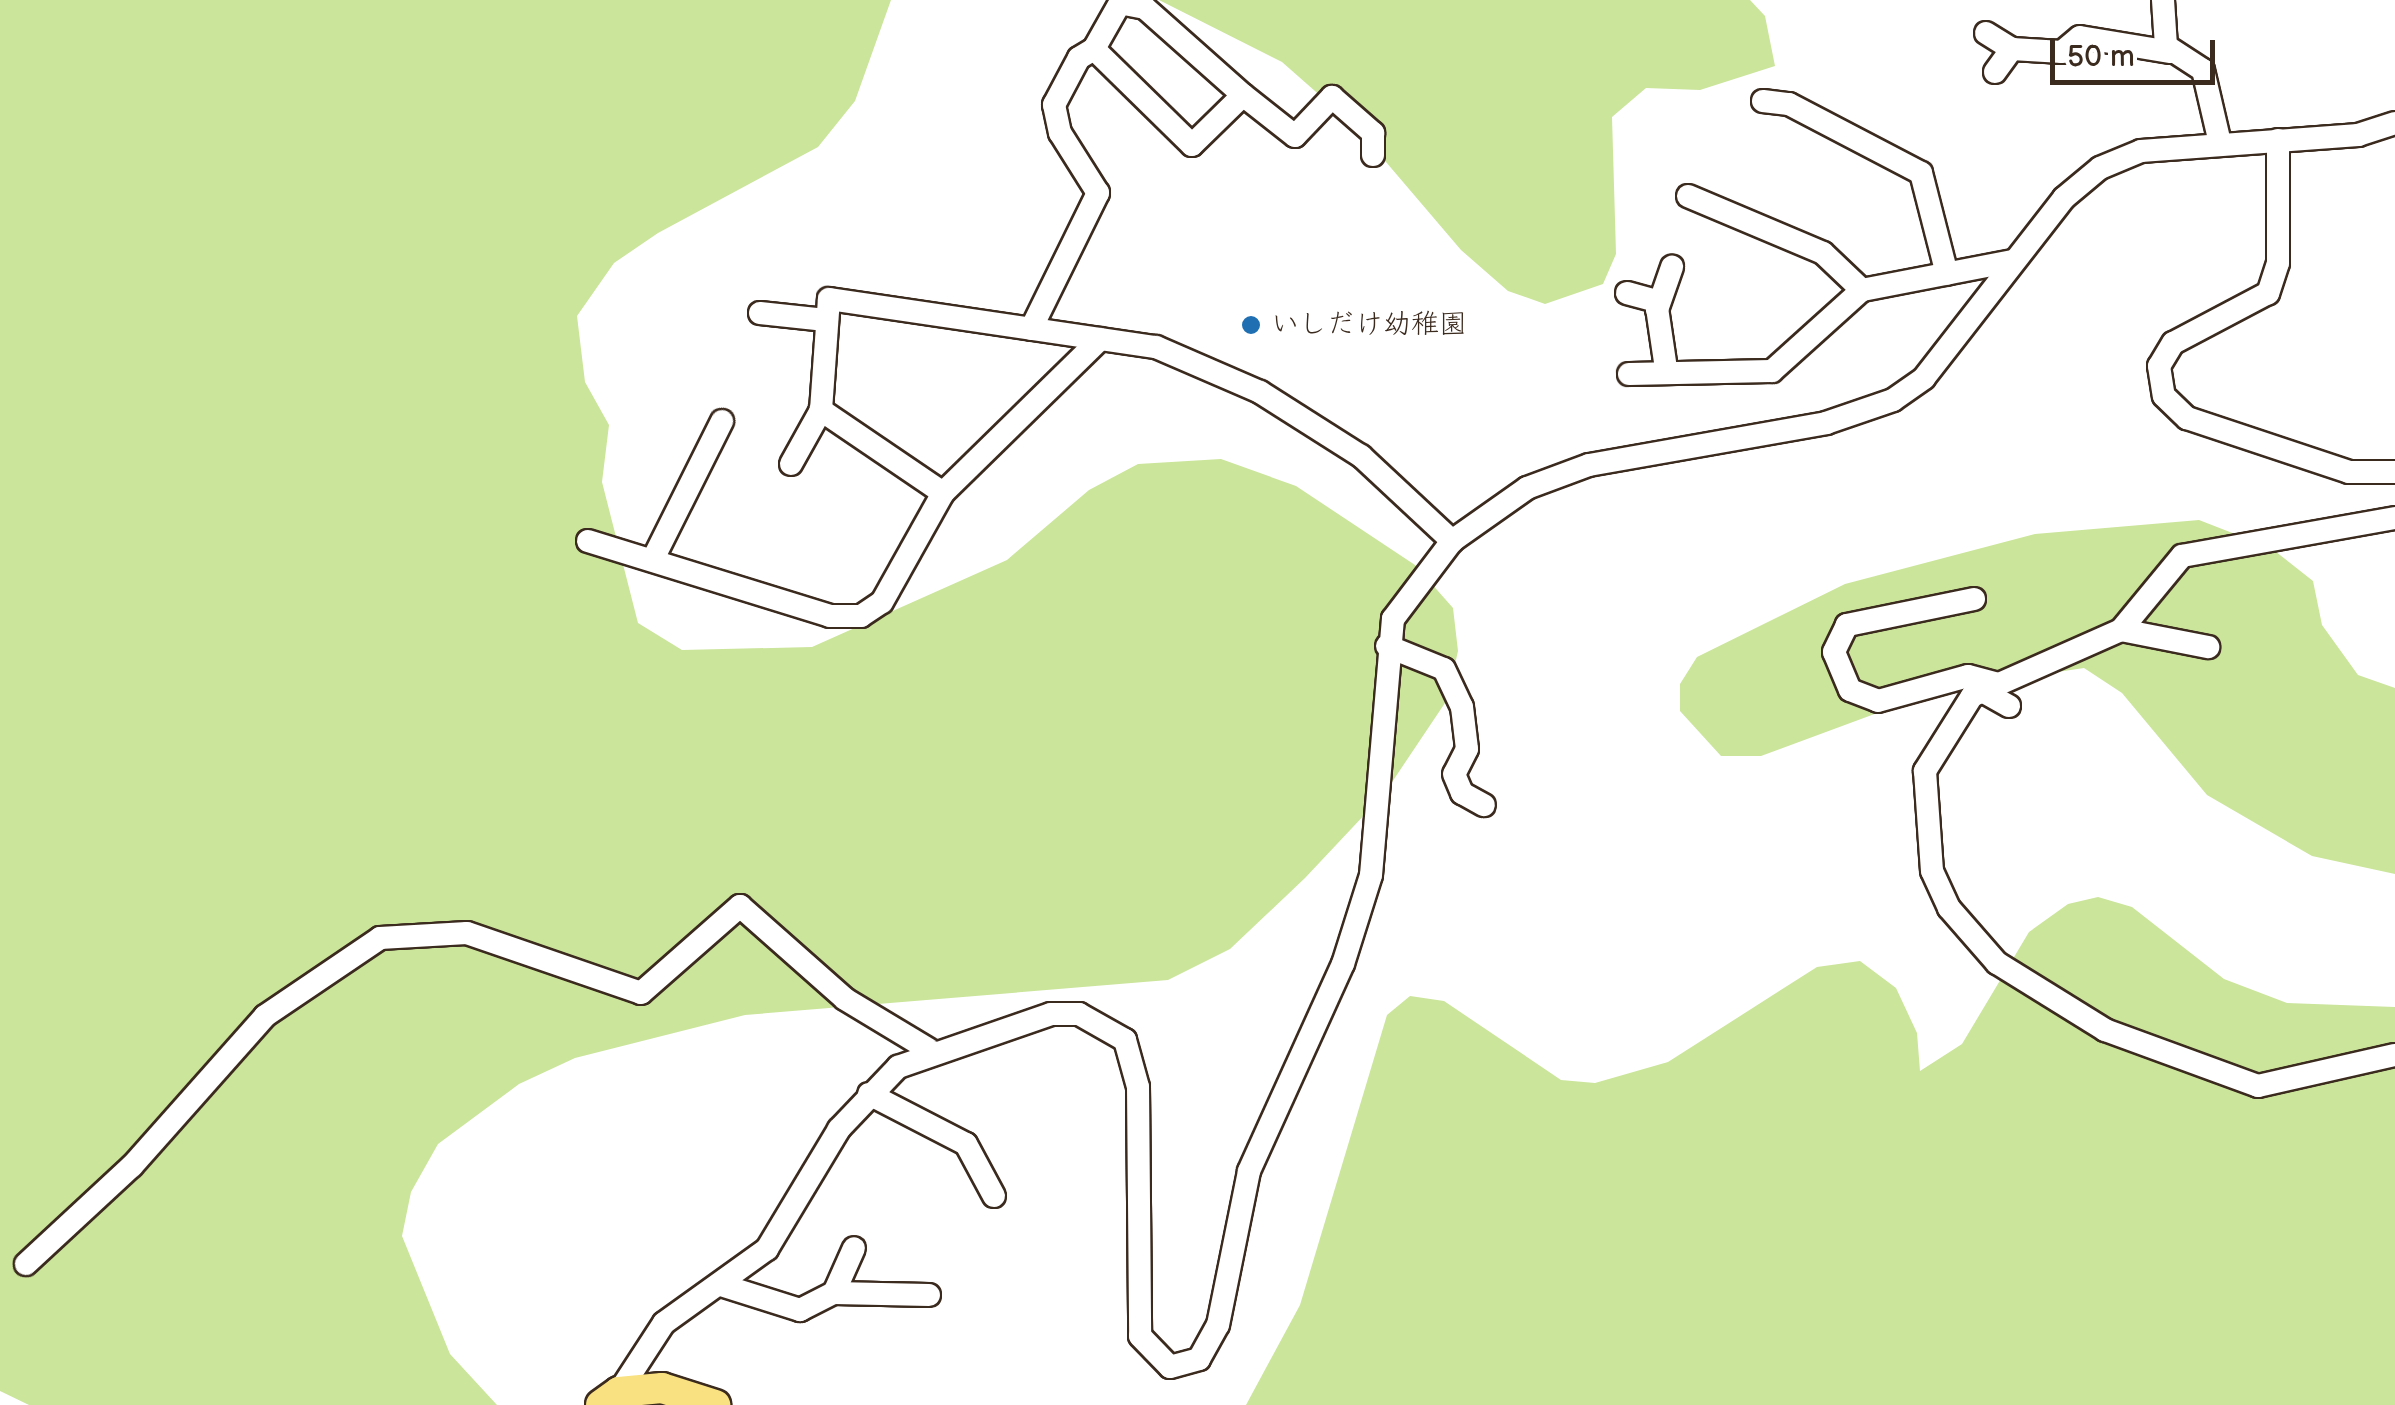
<!DOCTYPE html>
<meta charset="utf-8">
<style>
body{margin:0}
#map{position:relative;width:2395px;height:1405px;overflow:hidden;background:#fff;font-family:"Balsamiq Sans","Klee One",sans-serif}
div>[style]{position:absolute}
[style*='--x']{left:calc(var(--x)*1px);top:calc(var(--y)*1px);width:calc(var(--w)*1px);rotate:calc(var(--a)*1deg)}
.green>*{inset:0;background:#cbe59b}
.roads{filter:drop-shadow(2px 0 #3b2a1e) drop-shadow(-2px 0 #3b2a1e) drop-shadow(0 2px #3b2a1e) drop-shadow(0 -2px #3b2a1e)}
.minor>*{height:22px;margin:-11px;padding:0 11px;transform-origin:11px;border-radius:11px;background:#fff}
.major>*{height:30px;margin:-15px;padding:0 15px;transform-origin:15px;border-radius:15px;background:#f9e181}
.dots>*{width:28px;height:28px;translate:-50% -50%;box-sizing:border-box;border:5px solid #fff;border-radius:50%}
span{translate:-50% -50%;white-space:nowrap;text-align:center;line-height:1.15;-webkit-text-stroke:9px #fff;paint-order:stroke}
.poi-label{font-size:28px;color:#3b2a1e}
.left{translate:0 -50%;text-align:left}
.scale{position:absolute;left:2050px;top:40px;width:165px;height:45px;box-sizing:border-box;border:5px solid #3b2a1e;border-top:0;padding-left:12px;font-size:30px;line-height:35px;white-space:nowrap;color:#3b2a1e;-webkit-text-stroke:8px #fff;paint-order:stroke}
</style>
<div id="map">
<div class="green">
<div style="clip-path:polygon(0 0,891px 0,855px 101px,818px 147px,658px 233px,614px 263px,577px 316px,585px 382px,609px 425px,602px 482px,638px 623px,682px 650px,812px 647px,1007px 560px,1089px 490px,1138px 464px,1221px 459px,1296px 486px,1415px 565px,1453px 608px,1458px 651px,1447px 700px,1384px 794px,1305px 878px,1230px 949px,1168px 980px,745px 1015px,575px 1058px,519px 1084px,438px 1144px,411px 1192px,402px 1236px,450px 1354px,497px 1405px,29px 1405px,0 1391px)"></div>
<div style="clip-path:polygon(1159px 0,1750px 0,1765px 16px,1775px 66px,1700px 90px,1646px 88px,1612px 117px,1616px 254px,1603px 284px,1545px 304px,1508px 291px,1461px 250px,1357px 128px,1282px 62px)"></div>
<div style="clip-path:polygon(2199px 520px,2271px 548px,2313px 581px,2322px 625px,2358px 675px,2395px 688px,2395px 874px,2312px 856px,2207px 795px,2122px 693px,2084px 668px,1942px 689px,1761px 756px,1721px 756px,1680px 711px,1680px 684px,1697px 657px,1845px 584px,2035px 534px)"></div>
<div style="clip-path:polygon(2098px 897px,2132px 907px,2224px 979px,2287px 1003px,2395px 1007px,2395px 1405px,1246px 1405px,1300px 1305px,1387px 1015px,1410px 996px,1444px 1001px,1561px 1080px,1595px 1083px,1668px 1062px,1817px 967px,1860px 961px,1896px 988px,1917px 1033px,1920px 1071px,1962px 1044px,2029px 932px,2068px 904px)"></div>
</div>
<div class="roads">
<div class="minor">
<div style="--x:2163;--y:0;--w:46;--a:86.3"></div>
<div style="--x:2166;--y:46;--w:44;--a:33"></div>
<div style="--x:2203;--y:70;--w:75;--a:76.9"></div>
<div style="--x:1986;--y:33;--w:31;--a:32"></div>
<div style="--x:2012;--y:49;--w:50;--a:3.4"></div>
<div style="--x:2062;--y:52;--w:23;--a:-40"></div>
<div style="--x:2080;--y:37;--w:92;--a:9.4"></div>
<div style="--x:1995;--y:72;--w:29;--a:-54"></div>
<div style="--x:1243;--y:95;--w:66;--a:38.3"></div>
<div style="--x:1295;--y:136;--w:54;--a:-46.5"></div>
<div style="--x:1332;--y:97;--w:55;--a:41.3"></div>
<div style="--x:1373;--y:133;--w:22;--a:90"></div>
<div style="--x:1763;--y:101;--w:26;--a:7"></div>
<div style="--x:1789;--y:104;--w:149;--a:27.6"></div>
<div style="--x:1921;--y:173;--w:104;--a:75.6"></div>
<div style="--x:2278;--y:140;--w:123;--a:90"></div>
<div style="--x:2278;--y:263;--w:32;--a:108"></div>
<div style="--x:2268;--y:293;--w:107;--a:152.2"></div>
<div style="--x:2173;--y:343;--w:27;--a:121"></div>
<div style="--x:2159;--y:366;--w:30;--a:81"></div>
<div style="--x:2164;--y:396;--w:32;--a:44"></div>
<div style="--x:2187;--y:418;--w:171;--a:18.4"></div>
<div style="--x:2349;--y:472;--w:46;--a:0"></div>
<div style="--x:1688;--y:196;--w:147;--a:22.9"></div>
<div style="--x:1823;--y:253;--w:54;--a:43.5"></div>
<div style="--x:1627;--y:293;--w:30;--a:15"></div>
<div style="--x:1656;--y:301;--w:69;--a:81.6"></div>
<div style="--x:1657;--y:310;--w:46;--a:-70.8"></div>
<div style="--x:760;--y:313;--w:66;--a:6.1"></div>
<div style="--x:1031;--y:329;--w:152;--a:-63.8"></div>
<div style="--x:1098;--y:193;--w:71;--a:-122.3"></div>
<div style="--x:1060;--y:133;--w:29;--a:-102"></div>
<div style="--x:1054;--y:105;--w:53;--a:-62"></div>
<div style="--x:1079;--y:58;--w:17;--a:-31"></div>
<div style="--x:1094;--y:49;--w:137;--a:44.4"></div>
<div style="--x:1192;--y:145;--w:71;--a:-44.4"></div>
<div style="--x:1243;--y:95;--w:131;--a:-138.4"></div>
<div style="--x:1145;--y:8;--w:25;--a:-169"></div>
<div style="--x:1120;--y:3;--w:53;--a:119.5"></div>
<div style="--x:1629;--y:374;--w:143;--a:-1.2"></div>
<div style="--x:1772;--y:371;--w:121;--a:-42"></div>
<div style="--x:1862;--y:290;--w:154;--a:-10.9"></div>
<div style="--x:791;--y:464;--w:62;--a:-60.9"></div>
<div style="--x:943;--y:493;--w:148;--a:-145.8"></div>
<div style="--x:821;--y:410;--w:111;--a:-85.9"></div>
<div style="--x:829;--y:299;--w:331;--a:8.4"></div>
<div style="--x:1156;--y:347;--w:113;--a:23.4"></div>
<div style="--x:1260;--y:392;--w:120;--a:32.4"></div>
<div style="--x:1361;--y:456;--w:125;--a:43"></div>
<div style="--x:2395;--y:518;--w:216;--a:169.9"></div>
<div style="--x:2182;--y:556;--w:96;--a:129.5"></div>
<div style="--x:2121;--y:630;--w:163;--a:156.1"></div>
<div style="--x:1972;--y:696;--w:89;--a:122.1"></div>
<div style="--x:1925;--y:771;--w:100;--a:86"></div>
<div style="--x:1932;--y:871;--w:41;--a:65.3"></div>
<div style="--x:1949;--y:908;--w:73;--a:48.9"></div>
<div style="--x:1997;--y:963;--w:127;--a:31.8"></div>
<div style="--x:2105;--y:1030;--w:163;--a:20.1"></div>
<div style="--x:2258;--y:1086;--w:140;--a:-12.8"></div>
<div style="--x:588;--y:541;--w:253;--a:17.2"></div>
<div style="--x:830;--y:616;--w:31;--a:0"></div>
<div style="--x:861;--y:616;--w:25;--a:-34"></div>
<div style="--x:882;--y:602;--w:125;--a:-60.8"></div>
<div style="--x:943;--y:493;--w:220;--a:-44.4"></div>
<div style="--x:654;--y:557;--w:152;--a:-63.4"></div>
<div style="--x:1974;--y:599;--w:130;--a:168.4"></div>
<div style="--x:1847;--y:625;--w:30;--a:116"></div>
<div style="--x:1834;--y:652;--w:41;--a:67.2"></div>
<div style="--x:1850;--y:690;--w:30;--a:21"></div>
<div style="--x:1878;--y:701;--w:93;--a:-15.5"></div>
<div style="--x:1968;--y:676;--w:28;--a:15"></div>
<div style="--x:2121;--y:630;--w:89;--a:11.1"></div>
<div style="--x:1387;--y:646;--w:61;--a:22"></div>
<div style="--x:1444;--y:669;--w:42;--a:64.7"></div>
<div style="--x:1462;--y:707;--w:42;--a:83.2"></div>
<div style="--x:1467;--y:749;--w:28;--a:117"></div>
<div style="--x:1454;--y:774;--w:21;--a:67"></div>
<div style="--x:1462;--y:793;--w:25;--a:29"></div>
<div style="--x:1982;--y:691;--w:31;--a:29"></div>
<div style="--x:869;--y:1094;--w:109;--a:27.3"></div>
<div style="--x:966;--y:1144;--w:59;--a:61.7"></div>
<div style="--x:26;--y:1264;--w:144;--a:-42.8"></div>
<div style="--x:132;--y:1166;--w:200;--a:-48.4"></div>
<div style="--x:265;--y:1016;--w:139;--a:-34.1"></div>
<div style="--x:380;--y:938;--w:87;--a:-3.3"></div>
<div style="--x:467;--y:933;--w:184;--a:19"></div>
<div style="--x:641;--y:993;--w:132;--a:-41.3"></div>
<div style="--x:740;--y:906;--w:140;--a:41.5"></div>
<div style="--x:845;--y:999;--w:97;--a:31.1"></div>
<div style="--x:721;--y:1285;--w:83;--a:17.6"></div>
<div style="--x:800;--y:1310;--w:38;--a:-27"></div>
<div style="--x:834;--y:1293;--w:95;--a:1.2"></div>
<div style="--x:834;--y:1293;--w:49;--a:-66"></div>
<div style="--x:619;--y:1392;--w:82;--a:-56.9"></div>
<div style="--x:664;--y:1323;--w:127;--a:-35.7"></div>
<div style="--x:767;--y:1249;--w:140;--a:-59"></div>
<div style="--x:839;--y:1129;--w:86;--a:-46.4"></div>
<div style="--x:898;--y:1067;--w:162;--a:-19.1"></div>
<div style="--x:1051;--y:1014;--w:28;--a:0"></div>
<div style="--x:1079;--y:1014;--w:53;--a:29.5"></div>
<div style="--x:1125;--y:1040;--w:49;--a:74.5"></div>
<div style="--x:1138;--y:1087;--w:249;--a:89.5"></div>
<div style="--x:1140;--y:1336;--w:43;--a:45.9"></div>
<div style="--x:1170;--y:1367;--w:30;--a:-15"></div>
<div style="--x:1199;--y:1359;--w:39;--a:-61"></div>
<div style="--x:1218;--y:1325;--w:157;--a:-78.6"></div>
<div style="--x:1249;--y:1171;--w:227;--a:-65.6"></div>
<div style="--x:1343;--y:964;--w:93;--a:-72.5"></div>
<div style="--x:1371;--y:875;--w:257;--a:-85.1"></div>
<div style="--x:1393;--y:619;--w:98;--a:-52.9"></div>
<div style="--x:1452;--y:541;--w:92;--a:-35.2"></div>
<div style="--x:1527;--y:488;--w:66;--a:-20.4"></div>
<div style="--x:1589;--y:465;--w:241;--a:-10"></div>
<div style="--x:1826;--y:423;--w:71;--a:-18.9"></div>
<div style="--x:1893;--y:400;--w:38;--a:-35"></div>
<div style="--x:1924;--y:378;--w:228;--a:-52.1"></div>
<div style="--x:2064;--y:198;--w:47;--a:-39.8"></div>
<div style="--x:2100;--y:168;--w:44;--a:-22.5"></div>
<div style="--x:2141;--y:151;--w:218;--a:-4.2"></div>
<div style="--x:2358;--y:135;--w:39;--a:-18"></div>
</div>
<div class="major">
<div style="--x:601;--y:1405;--w:22;--a:-36"></div>
<div style="--x:619;--y:1392;--w:43;--a:-5.3"></div>
<div style="--x:662;--y:1388;--w:56;--a:17.8"></div>
</div>
</div>
<div class="dots">
<div style="left:1251px;top:325px;background:#1f6fb2"></div>
</div>
<div class="poi-label">
<span class="left" style="left:1271px;top:325px">いしだけ幼稚園</span>
</div>
<div class="scale">50 m</div>
</div>
